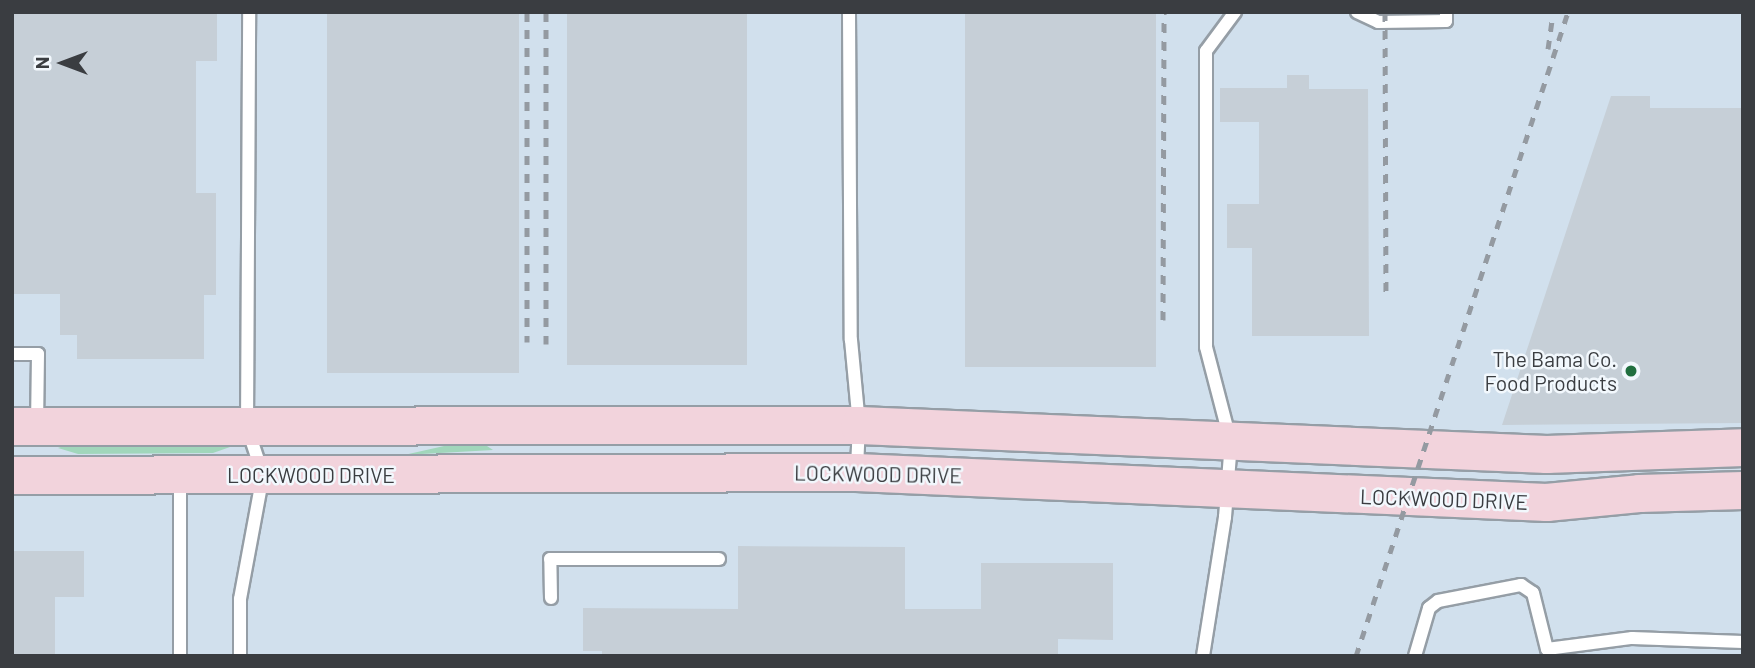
<!DOCTYPE html>
<style>
body{margin:0}
#map{position:relative;width:1755px;height:668px;overflow:hidden;background:#e2ebf4;font-family:Barlow,sans-serif}
div>[style]{position:absolute}
[style*='--x']{left:calc(var(--x)*1px);top:calc(var(--y)*1px);width:calc(var(--w)*1px);rotate:calc(var(--a)*1deg)}
.built>*{inset:0;background:#d1e0ed;transform-origin:0 0}
.green>*{inset:0;background:#a1d6bb}
.building>*{inset:0;background:#c6cfd7;transform-origin:0 0}
.roads{filter:drop-shadow(2px 0 #959ea6) drop-shadow(-2px 0 #959ea6) drop-shadow(0 2px #959ea6) drop-shadow(0 -2px #959ea6)}
.service>*{height:12px;margin:-6px;padding:0 6px;transform-origin:6px;border-radius:6px;background:#fff}
.secondary>*{height:37px;margin:-18.5px;padding:0 18.5px;transform-origin:18.5px;border-radius:18.5px;background:#f2d3dc}
.rail>*{height:5px;margin-top:-2.5px;transform-origin:0;background:repeating-linear-gradient(90deg,#949aa1 0 9px,transparent 0 18px)}
.dots>*{width:19px;height:19px;translate:-50% -50%;box-sizing:border-box;border:4px solid #f2f8fd;border-radius:50%}
span{translate:-50% -50%;white-space:nowrap;text-align:center;line-height:1.15;-webkit-text-stroke:5px #f2f8fd;paint-order:stroke}
.poi-label{font-size:21px;color:#3a3d41}
.right{translate:-100% -50%;text-align:right}
.street-label{font-size:21px;color:#3a3d41}
.frame{position:absolute;inset:0;border:14px solid #3a3d41;pointer-events:none}
.north{position:absolute;left:28px;top:28px;width:70px;height:70px;-webkit-text-stroke:5px #f2f8fd;paint-order:stroke;rotate:270deg;font-size:19px;font-weight:700;line-height:28px;text-align:center;color:#3a3d41}
.north::after{content:'';display:block;margin:auto;width:24px;height:32px;background:#3a3d41;clip-path:polygon(50% 0,100% 100%,50% 72%,0 100%)}
</style>
<div id="map">
<div class="built">
<div style="left:12px;top:12px;width:1731px;height:644px"></div>
</div>
<div class="green">
<div style="clip-path:polygon(74px 442px,220px 443px,230px 447px,213px 453px,78px 454px,58px 448px)"></div>
<div style="clip-path:polygon(481px 442px,493px 450px,404px 455px,453px 444px)"></div>
</div>
<div class="building">
<div style="clip-path:polygon(12px 12px,217px 12px,217px 61px,196px 61px,196px 193px,216px 193px,216px 295px,204px 295px,204px 359px,77px 359px,77px 335px,60px 335px,60px 294px,12px 294px)"></div>
<div style="left:327px;top:12px;width:192px;height:361px"></div>
<div style="left:567px;top:12px;width:180px;height:353px"></div>
<div style="left:965px;top:12px;width:191px;height:355px"></div>
<div style="clip-path:polygon(1287px 75px,1309px 75px,1309px 89px,1368px 89px,1369px 336px,1252px 336px,1252px 248px,1227px 248px,1227px 204px,1259px 204px,1259px 122px,1220px 122px,1220px 88px,1287px 88px)"></div>
<div style="clip-path:polygon(1611px 96px,1650px 96px,1650px 108px,1743px 108px,1743px 423px,1502px 425px)"></div>
<div style="clip-path:polygon(738px 546px,905px 547px,905px 609px,981px 609px,981px 563px,1113px 563px,1113px 640px,1058px 639px,1058px 656px,602px 656px,602px 651px,583px 651px,583px 608px,738px 609px)"></div>
<div style="clip-path:polygon(14px 551px,84px 551px,84px 597px,55px 597px,55px 656px,12px 656px)"></div>
</div>
<div class="roads">
<div class="service">
<div style="--x:849;--y:12;--w:328;--a:89.7"></div>
<div style="--x:851;--y:340;--w:85;--a:84.6"></div>
<div style="--x:859;--y:425;--w:43;--a:92.7"></div>
<div style="--x:1357;--y:12;--w:23;--a:25"></div>
<div style="--x:1378;--y:22;--w:68;--a:-0.8"></div>
<div style="--x:1446;--y:21;--w:9;--a:-90"></div>
<div style="--x:12;--y:354;--w:26;--a:0"></div>
<div style="--x:38;--y:354;--w:68;--a:90.8"></div>
<div style="--x:551;--y:598;--w:39;--a:-91"></div>
<div style="--x:550;--y:559;--w:169;--a:0"></div>
<div style="--x:180;--y:656;--w:180;--a:-90"></div>
<div style="--x:240;--y:656;--w:57;--a:-90"></div>
<div style="--x:240;--y:599;--w:126;--a:-79.5"></div>
<div style="--x:263;--y:475;--w:51;--a:-108.4"></div>
<div style="--x:247;--y:427;--w:415;--a:-89.7"></div>
<div style="--x:1203;--y:656;--w:141;--a:-81"></div>
<div style="--x:1225;--y:517;--w:74;--a:-85.4"></div>
<div style="--x:1231;--y:443;--w:99;--a:-104.6"></div>
<div style="--x:1206;--y:347;--w:296;--a:-90"></div>
<div style="--x:1206;--y:51;--w:49;--a:-53.4"></div>
<div style="--x:1415;--y:656;--w:50;--a:-73.7"></div>
<div style="--x:1429;--y:608;--w:11;--a:-38"></div>
<div style="--x:1438;--y:601;--w:85;--a:-10.9"></div>
<div style="--x:1521;--y:585;--w:14;--a:34"></div>
<div style="--x:1533;--y:593;--w:58;--a:76"></div>
<div style="--x:1547;--y:649;--w:86;--a:-7.4"></div>
<div style="--x:1632;--y:638;--w:111;--a:2.1"></div>
</div>
<div class="secondary">
<div style="--x:12;--y:426;--w:847;--a:-0.07"></div>
<div style="--x:859;--y:425;--w:688;--a:2.42"></div>
<div style="--x:1546;--y:454;--w:197;--a:-2"></div>
<div style="--x:12;--y:475;--w:844;--a:-0.2"></div>
<div style="--x:856;--y:472;--w:691;--a:2.49"></div>
<div style="--x:1546;--y:502;--w:93;--a:-5.5"></div>
<div style="--x:1639;--y:493;--w:104;--a:-1.7"></div>
</div>
</div>
<div class="rail">
<div style="--x:527;--y:12;--w:330;--a:90"></div>
<div style="--x:546;--y:12;--w:332;--a:90"></div>
<div style="--x:1385;--y:12;--w:280;--a:89.8"></div>
<div style="--x:1548;--y:49;--w:37;--a:-82"></div>
<div style="--x:1163;--y:320;--w:308;--a:-89.8"></div>
<div style="--x:1356;--y:656;--w:678;--a:-71.78"></div>
</div>
<div class="dots">
<div style="left:1631px;top:371px;background:#216f3f"></div>
</div>
<div class="poi-label">
<span class="right" style="left:1617px;top:371px">The Bama Co.<br>Food Products</span>
</div>
<div class="street-label">
<span style="left:878px;top:474px;rotate:1deg">LOCKWOOD DRIVE</span>
<span style="left:311px;top:475px">LOCKWOOD DRIVE</span>
<span style="left:1444px;top:499px;rotate:2deg">LOCKWOOD DRIVE</span>
</div>
<div class="frame"></div>
<div class="north">N</div>
</div>
